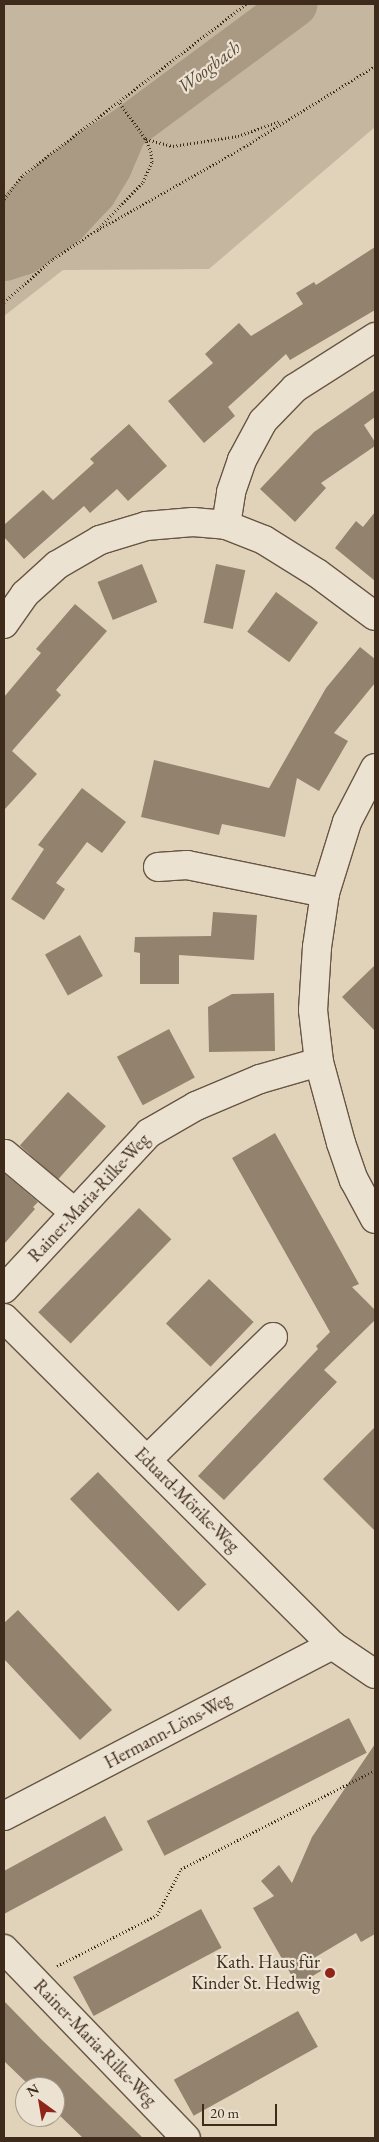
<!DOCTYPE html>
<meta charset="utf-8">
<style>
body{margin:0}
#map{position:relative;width:379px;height:2142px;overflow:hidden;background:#e1d3ba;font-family:"EB Garamond",serif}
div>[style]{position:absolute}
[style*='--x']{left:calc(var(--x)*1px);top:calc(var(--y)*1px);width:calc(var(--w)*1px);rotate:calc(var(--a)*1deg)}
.green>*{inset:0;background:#c5b69f}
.river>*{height:45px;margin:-22.5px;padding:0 22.5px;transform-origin:22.5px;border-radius:22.5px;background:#aa9a84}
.building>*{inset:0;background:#93826e;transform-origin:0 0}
.path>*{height:3px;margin-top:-1.5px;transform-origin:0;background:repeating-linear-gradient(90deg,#3e2b1b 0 1px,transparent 0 3.5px)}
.roads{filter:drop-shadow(1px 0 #675543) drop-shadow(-1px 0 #675543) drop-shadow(0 1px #675543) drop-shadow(0 -1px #675543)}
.minor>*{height:28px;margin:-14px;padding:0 14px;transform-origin:14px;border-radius:14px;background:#ece2d2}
.dots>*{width:14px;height:14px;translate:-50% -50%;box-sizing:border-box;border:2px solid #ece2d2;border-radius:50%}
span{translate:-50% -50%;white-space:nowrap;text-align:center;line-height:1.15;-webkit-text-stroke:4.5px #ece2d2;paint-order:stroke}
.street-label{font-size:18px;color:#3e2b1b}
.poi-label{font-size:18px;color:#3e2b1b}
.right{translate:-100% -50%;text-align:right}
.water-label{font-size:19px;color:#594735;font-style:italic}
.frame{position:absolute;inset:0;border:5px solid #3e2b1b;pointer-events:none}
.north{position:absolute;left:15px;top:2077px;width:50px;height:50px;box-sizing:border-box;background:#ece2d2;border:1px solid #a69989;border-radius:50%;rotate:328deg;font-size:14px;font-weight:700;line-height:20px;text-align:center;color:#3e2b1b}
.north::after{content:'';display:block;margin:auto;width:18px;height:22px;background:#8f2418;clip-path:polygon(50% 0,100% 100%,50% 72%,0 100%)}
.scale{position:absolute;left:202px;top:2104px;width:75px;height:22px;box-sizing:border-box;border:2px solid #3e2b1b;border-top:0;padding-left:6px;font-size:15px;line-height:18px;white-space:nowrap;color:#3e2b1b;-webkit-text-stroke:4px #ece2d2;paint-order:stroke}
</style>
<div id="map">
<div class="green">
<div style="clip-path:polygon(4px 4px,375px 4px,375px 127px,209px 269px,63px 270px,4px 316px)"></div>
</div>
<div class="river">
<div style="--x:4;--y:230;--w:33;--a:-50"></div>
<div style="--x:25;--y:205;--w:40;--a:-42"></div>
<div style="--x:55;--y:178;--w:49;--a:-36.6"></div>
<div style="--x:94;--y:149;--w:36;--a:-32"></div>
<div style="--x:124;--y:130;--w:212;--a:-36.5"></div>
<div style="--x:4;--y:258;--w:20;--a:-18"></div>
<div style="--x:23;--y:252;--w:52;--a:-35.5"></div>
<div style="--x:65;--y:222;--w:42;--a:-46.9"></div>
<div style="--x:94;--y:191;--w:29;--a:-59"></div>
<div style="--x:109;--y:166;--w:39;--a:-67"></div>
</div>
<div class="building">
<div style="clip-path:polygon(375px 247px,375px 310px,290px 360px,286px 354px,228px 407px,235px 416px,204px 443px,168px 401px,213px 363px,205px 354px,239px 323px,251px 336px,303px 304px,296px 293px,314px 282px,316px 285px)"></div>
<div style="clip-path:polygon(375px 390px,375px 417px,364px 425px,375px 442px,375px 446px,321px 483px,326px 488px,295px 522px,260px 489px,314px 432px)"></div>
<div style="clip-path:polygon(129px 424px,167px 466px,128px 501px,117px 489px,90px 513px,84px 506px,24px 559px,4px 537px,4px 525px,43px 490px,53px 500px,94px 463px,90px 459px)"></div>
<div style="clip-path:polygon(375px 512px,375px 581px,335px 548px,356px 521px,363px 527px)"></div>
<div style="left:142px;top:564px;width:41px;height:48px;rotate:68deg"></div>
<div style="left:216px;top:564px;width:30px;height:60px;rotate:12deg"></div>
<div style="left:276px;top:592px;width:52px;height:49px;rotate:36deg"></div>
<div style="clip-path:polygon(75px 604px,107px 631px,56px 690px,61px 695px,12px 751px,37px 774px,4px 810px,4px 697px,41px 653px,36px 649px)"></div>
<div style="clip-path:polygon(360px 647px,375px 659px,375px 683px,334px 733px,348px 741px,319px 791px,297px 778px,285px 837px,222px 824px,219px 835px,141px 817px,154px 760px,269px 788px,326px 688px)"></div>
<div style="clip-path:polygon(82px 788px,126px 822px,102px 853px,87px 842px,56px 883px,65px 889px,44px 920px,11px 899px,44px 849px,38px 845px)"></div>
<div style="clip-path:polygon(213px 912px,257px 915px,254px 960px,179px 955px,179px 984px,140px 984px,140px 953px,134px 952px,135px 937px,211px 936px)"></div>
<div style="left:80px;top:935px;width:47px;height:40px;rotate:61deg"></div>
<div style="clip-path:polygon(375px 965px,375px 1031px,342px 997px)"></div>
<div style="clip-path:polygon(274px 993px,275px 1051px,209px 1052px,208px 1007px,232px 994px)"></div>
<div style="left:169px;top:1029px;width:55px;height:59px;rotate:62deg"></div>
<div style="left:68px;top:1092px;width:51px;height:72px;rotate:42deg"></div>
<div style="clip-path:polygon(275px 1133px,359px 1284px,352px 1287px,375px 1310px,375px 1320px,324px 1370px,337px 1382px,224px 1500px,198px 1476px,318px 1349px,316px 1346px,330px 1332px,232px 1158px)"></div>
<div style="clip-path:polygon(4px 1173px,38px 1202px,33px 1207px,35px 1209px,4px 1244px)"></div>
<div style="left:139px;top:1208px;width:45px;height:145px;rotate:44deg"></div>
<div style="left:209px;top:1279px;width:62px;height:62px;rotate:44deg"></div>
<div style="clip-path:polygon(375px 1427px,375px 1531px,323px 1479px)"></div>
<div style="left:98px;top:1472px;width:156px;height:39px;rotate:46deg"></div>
<div style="clip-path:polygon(18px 1610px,112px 1710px,80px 1740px,4px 1659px,4px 1623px)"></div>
<div style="left:349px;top:1718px;width:39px;height:227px;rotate:63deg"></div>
<div style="clip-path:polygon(375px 1744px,375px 1934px,361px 1942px,356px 1933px,314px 1958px,321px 1971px,297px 1985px,253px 1908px,274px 1896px,261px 1881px,279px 1865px,292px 1883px,312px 1837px)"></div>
<div style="clip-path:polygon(105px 1816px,123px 1850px,4px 1914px,4px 1871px)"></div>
<div style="left:201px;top:1909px;width:44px;height:145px;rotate:62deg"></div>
<div style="clip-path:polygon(4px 2001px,41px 2039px,143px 2138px,83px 2138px,55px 2111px,55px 2087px,31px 2087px,4px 2061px)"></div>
<div style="left:298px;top:2011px;width:41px;height:142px;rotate:61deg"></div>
</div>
<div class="path">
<div style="--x:146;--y:139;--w:28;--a:15"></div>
<div style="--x:173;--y:146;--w:66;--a:-8.7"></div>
<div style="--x:238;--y:136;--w:45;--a:-19.7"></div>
<div style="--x:4;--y:199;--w:31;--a:-52"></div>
<div style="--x:23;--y:175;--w:281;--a:-37.5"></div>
<div style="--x:98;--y:229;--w:65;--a:-46.2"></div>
<div style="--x:143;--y:182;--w:22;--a:-66"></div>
<div style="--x:152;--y:162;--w:10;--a:-96"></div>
<div style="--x:151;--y:152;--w:15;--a:-113"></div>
<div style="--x:145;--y:138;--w:44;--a:-125.8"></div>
<div style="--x:4;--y:302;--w:65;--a:-41.3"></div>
<div style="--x:53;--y:259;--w:49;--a:-33.4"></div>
<div style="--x:94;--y:232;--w:172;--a:-29.5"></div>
<div style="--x:244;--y:147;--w:154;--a:-31.7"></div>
<div style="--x:57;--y:1966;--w:112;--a:-27"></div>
<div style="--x:157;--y:1915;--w:52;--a:-62.4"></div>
<div style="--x:181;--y:1869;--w:218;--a:-27"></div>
</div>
<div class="roads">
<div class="minor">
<div style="--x:226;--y:525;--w:33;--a:-81"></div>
<div style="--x:231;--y:492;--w:34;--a:-71"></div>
<div style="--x:242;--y:460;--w:44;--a:-61.7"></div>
<div style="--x:263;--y:421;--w:46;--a:-45.9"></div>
<div style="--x:295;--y:388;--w:95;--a:-32.5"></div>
<div style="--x:4;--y:624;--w:37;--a:-55"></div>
<div style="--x:25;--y:594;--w:43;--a:-42.2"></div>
<div style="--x:57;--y:565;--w:50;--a:-30.2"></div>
<div style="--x:100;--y:540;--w:48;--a:-16.9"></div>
<div style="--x:146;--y:526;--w:47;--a:-4.9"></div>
<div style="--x:193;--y:522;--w:33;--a:5"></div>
<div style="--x:226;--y:525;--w:41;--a:21.5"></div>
<div style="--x:264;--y:540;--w:62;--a:31.9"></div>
<div style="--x:317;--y:573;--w:72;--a:36.6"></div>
<div style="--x:375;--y:768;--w:61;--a:117.4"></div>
<div style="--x:347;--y:822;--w:74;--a:107.2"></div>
<div style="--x:325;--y:893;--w:55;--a:98.4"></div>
<div style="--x:317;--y:947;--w:63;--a:93.6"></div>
<div style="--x:313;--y:1010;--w:52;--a:83.4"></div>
<div style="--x:319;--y:1062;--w:84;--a:74.8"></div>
<div style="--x:341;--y:1143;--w:39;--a:71"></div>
<div style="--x:354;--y:1180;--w:44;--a:61.7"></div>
<div style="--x:158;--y:867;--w:29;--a:-4"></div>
<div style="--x:187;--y:865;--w:141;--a:11.5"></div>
<div style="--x:4;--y:1155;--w:1;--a:-45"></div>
<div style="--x:5;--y:1154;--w:90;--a:40"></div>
<div style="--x:4;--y:1289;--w:213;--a:-47.1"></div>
<div style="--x:149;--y:1133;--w:54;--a:-29.9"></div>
<div style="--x:196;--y:1106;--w:69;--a:-22.9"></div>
<div style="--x:260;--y:1079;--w:61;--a:-16.1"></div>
<div style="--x:4;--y:1318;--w:463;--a:44.9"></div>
<div style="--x:332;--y:1645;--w:52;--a:34"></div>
<div style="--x:147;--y:1460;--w:176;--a:-44.3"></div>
<div style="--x:4;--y:1816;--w:370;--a:-27.5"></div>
<div style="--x:4;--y:1949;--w:262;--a:46.1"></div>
</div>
</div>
<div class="dots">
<div style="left:330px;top:1973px;background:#8f2418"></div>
</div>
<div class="street-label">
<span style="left:89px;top:1198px;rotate:-47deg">Rainer-Maria-Rilke-Weg</span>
<span style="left:187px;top:1500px;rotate:45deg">Eduard-Mörike-Weg</span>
<span style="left:168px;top:1731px;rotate:-28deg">Hermann-Löns-Weg</span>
<span style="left:95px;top:2043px;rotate:46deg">Rainer-Maria-Rilke-Weg</span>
</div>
<div class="poi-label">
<span class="right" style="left:320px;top:1973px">Kath. Haus für<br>Kinder St. Hedwig</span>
</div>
<div class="water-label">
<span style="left:209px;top:67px;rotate:-37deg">Woogbach</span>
</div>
<div class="frame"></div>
<div class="north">N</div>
<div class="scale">20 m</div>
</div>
